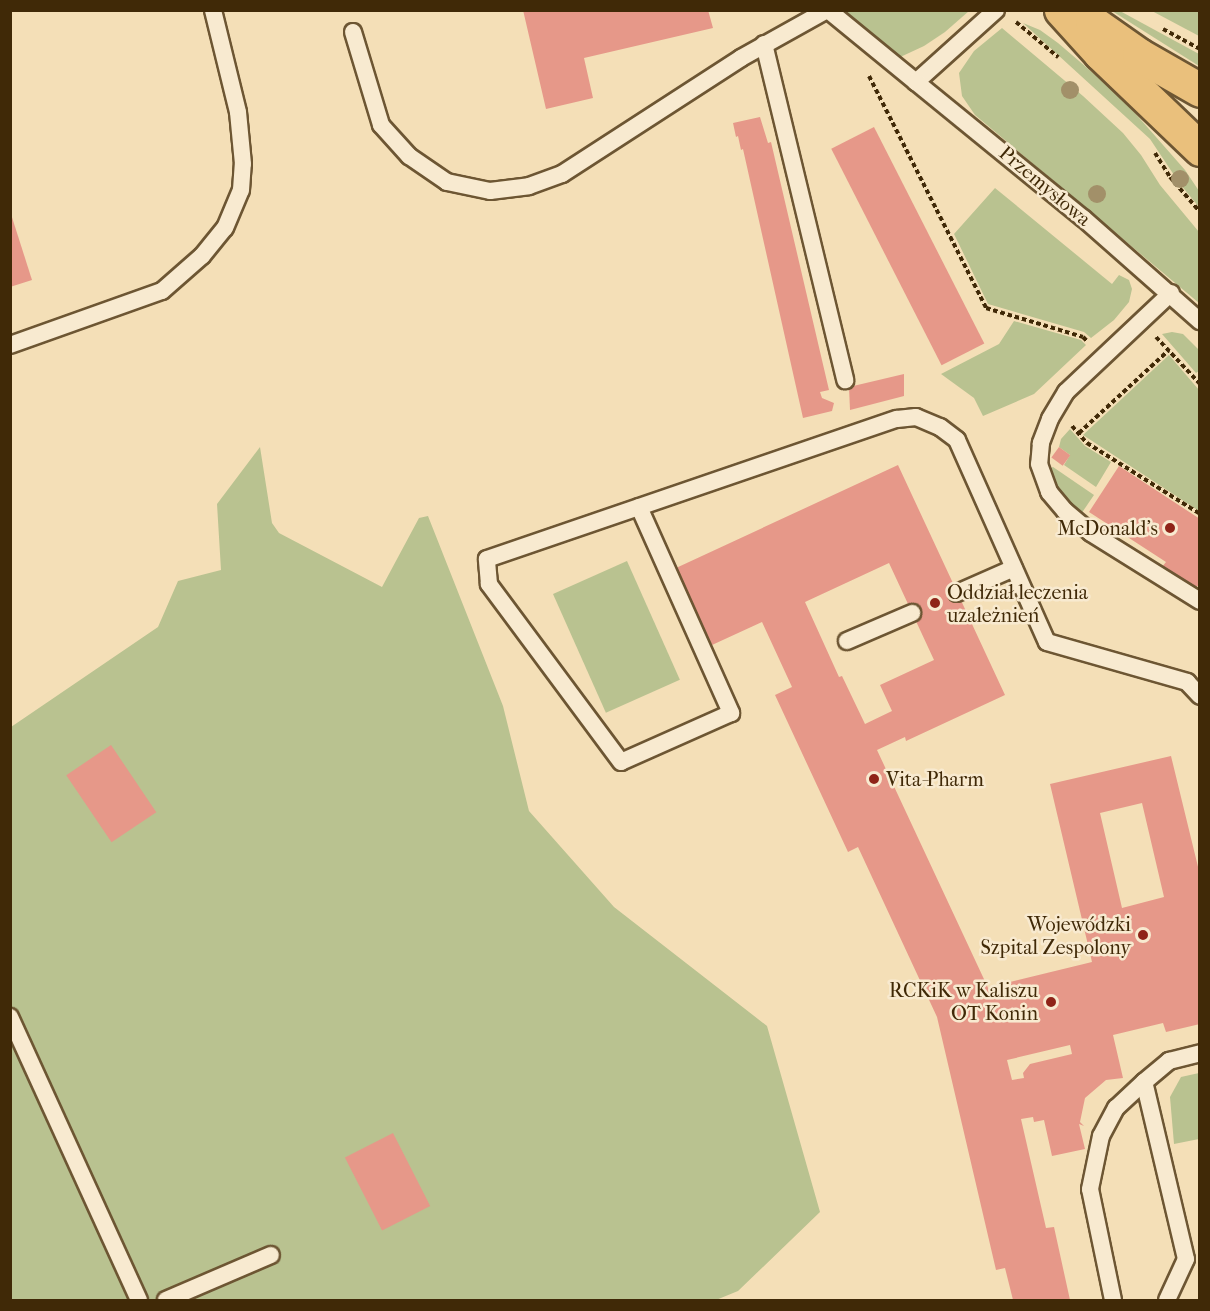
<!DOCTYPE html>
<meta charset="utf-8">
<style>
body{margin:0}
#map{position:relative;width:1210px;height:1311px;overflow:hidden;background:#f4dfb7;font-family:"IM FELL French Canon",serif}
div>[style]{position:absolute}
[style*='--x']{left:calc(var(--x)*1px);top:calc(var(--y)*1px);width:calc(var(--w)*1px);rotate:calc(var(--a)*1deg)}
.green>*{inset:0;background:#b9c290;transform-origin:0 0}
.building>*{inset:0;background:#e69889;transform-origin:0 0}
.path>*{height:4px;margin-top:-2px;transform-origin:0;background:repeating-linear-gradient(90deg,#402907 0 4.5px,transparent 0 7.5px)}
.roads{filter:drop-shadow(2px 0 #6d5633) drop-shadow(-2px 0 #6d5633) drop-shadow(0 2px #6d5633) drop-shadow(0 -2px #6d5633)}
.service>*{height:16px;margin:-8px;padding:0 8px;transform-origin:8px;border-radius:8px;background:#f8ead0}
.primary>*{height:33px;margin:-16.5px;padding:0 16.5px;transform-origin:16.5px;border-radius:16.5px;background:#eac07c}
.trees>*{width:18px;height:18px;margin:-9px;border-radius:50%;background:#a29069}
.dots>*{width:16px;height:16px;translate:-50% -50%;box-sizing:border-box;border:3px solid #f8ead0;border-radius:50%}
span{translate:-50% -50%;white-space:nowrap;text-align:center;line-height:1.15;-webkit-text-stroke:5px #f8ead0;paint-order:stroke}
.street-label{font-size:20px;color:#402907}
.poi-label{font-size:20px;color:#402907}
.right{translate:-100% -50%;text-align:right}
.left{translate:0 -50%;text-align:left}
.frame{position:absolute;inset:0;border:12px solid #402907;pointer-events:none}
</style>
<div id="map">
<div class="green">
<div style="clip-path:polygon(841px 11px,969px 11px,945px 32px,924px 46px,896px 59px)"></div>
<div style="clip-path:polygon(1112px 11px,1120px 11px,1199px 54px,1199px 66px)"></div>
<div style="clip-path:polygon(1152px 11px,1199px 11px,1199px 36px)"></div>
<div style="clip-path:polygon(1023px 23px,1040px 30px,1058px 43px,1120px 96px,1185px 170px,1199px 191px,1199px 207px,1180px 184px,1150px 139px)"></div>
<div style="clip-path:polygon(1002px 28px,1083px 96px,1123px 133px,1141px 155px,1160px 185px,1199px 232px,1199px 303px,975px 115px,962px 96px,959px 73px,974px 51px)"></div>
<div style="clip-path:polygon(995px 188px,1112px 284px,1119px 275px,1129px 280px,1132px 289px,1129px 302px,1114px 320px,1091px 338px,1084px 332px,988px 304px,954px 234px)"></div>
<div style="clip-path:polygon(1014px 321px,1081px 340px,1086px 345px,1034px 394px,983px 416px,974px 398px,941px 374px,999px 344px)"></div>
<div style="clip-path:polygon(1172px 332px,1183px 334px,1199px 350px,1199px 371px,1196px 373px,1162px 334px)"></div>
<div style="clip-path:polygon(1169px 355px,1199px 390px,1199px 511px,1083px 435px)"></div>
<div style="clip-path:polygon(1070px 429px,1085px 446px,1111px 462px,1096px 487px,1064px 465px,1070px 455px,1059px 447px,1061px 439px)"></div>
<div style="clip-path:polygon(260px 447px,272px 523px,279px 533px,382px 587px,419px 518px,428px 516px,503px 706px,529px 811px,614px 907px,767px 1026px,820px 1212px,738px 1291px,716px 1300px,11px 1300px,11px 727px,158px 627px,178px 581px,221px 570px,217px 504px)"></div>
<div style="clip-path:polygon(1053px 467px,1094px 495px,1081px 514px,1067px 505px,1057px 492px,1049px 469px)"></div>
<div style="left:627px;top:561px;width:130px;height:81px;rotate:66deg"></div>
<div style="clip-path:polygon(1199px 1073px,1199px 1139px,1174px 1144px,1170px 1097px,1181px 1077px)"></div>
</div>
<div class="building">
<div style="clip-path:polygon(523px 10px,708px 10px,713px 28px,584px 58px,593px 98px,546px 109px)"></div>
<div style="clip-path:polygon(760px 117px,768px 143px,771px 142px,829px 390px,820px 392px,822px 398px,834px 403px,832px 411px,803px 418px,743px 149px,741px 150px,738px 136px,736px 137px,733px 123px)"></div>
<div style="left:874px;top:127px;width:243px;height:48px;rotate:63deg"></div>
<div style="clip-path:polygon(10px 211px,32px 280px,10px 287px)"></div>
<div style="clip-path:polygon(904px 374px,904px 396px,850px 410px,849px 387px)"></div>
<div style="left:1059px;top:447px;width:14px;height:13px;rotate:36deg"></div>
<div style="clip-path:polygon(evenodd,898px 465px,1005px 695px,906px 741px,905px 737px,877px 750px,990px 992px,1012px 987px,1010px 982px,1092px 962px,1050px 784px,1171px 756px,1200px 875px,1200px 1024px,1166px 1032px,1163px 1023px,1113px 1035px,1123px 1078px,1106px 1080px,1085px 1098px,1080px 1122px,1084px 1126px,1079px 1124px,1085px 1149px,1052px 1156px,1044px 1120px,1034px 1122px,1033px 1117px,1021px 1119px,1046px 1228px,1054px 1227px,1070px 1300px,1013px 1300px,1005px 1268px,996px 1270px,937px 1017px,858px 847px,848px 852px,775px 695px,792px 687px,762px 622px,712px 645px,676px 568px,898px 465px,889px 563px,934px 660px,880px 685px,892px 711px,865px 724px,842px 676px,839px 677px,805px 602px,889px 563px,898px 465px,1142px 803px,1164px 897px,1122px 908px,1100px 813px,1142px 803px,898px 465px,1070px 1045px,1072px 1054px,1030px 1064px,1023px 1073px,1024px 1078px,1012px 1080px,1007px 1060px,1070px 1045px)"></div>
<div style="clip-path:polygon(1119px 466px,1200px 519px,1200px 584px,1195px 588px,1162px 567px,1166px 562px,1089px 512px)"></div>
<div style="left:111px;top:745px;width:81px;height:54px;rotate:56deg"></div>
<div style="left:393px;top:1133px;width:82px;height:54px;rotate:63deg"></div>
</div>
<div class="path">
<div style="--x:1016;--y:22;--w:55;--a:39.8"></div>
<div style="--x:1163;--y:29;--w:42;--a:28.4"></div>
<div style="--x:869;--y:76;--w:260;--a:63.2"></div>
<div style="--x:986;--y:308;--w:101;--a:16.6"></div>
<div style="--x:1083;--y:337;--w:6;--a:45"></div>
<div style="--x:1155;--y:153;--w:28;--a:58"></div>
<div style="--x:1170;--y:177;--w:46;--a:49.4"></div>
<div style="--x:1156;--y:337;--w:64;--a:46.9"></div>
<div style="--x:1072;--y:426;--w:23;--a:49"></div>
<div style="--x:1087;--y:443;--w:133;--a:32.1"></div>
<div style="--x:1079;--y:433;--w:122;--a:-42.7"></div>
</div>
<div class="roads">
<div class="service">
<div style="--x:828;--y:10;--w:114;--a:39.3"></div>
<div style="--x:996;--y:10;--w:108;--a:138"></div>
<div style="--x:916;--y:82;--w:215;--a:39.2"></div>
<div style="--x:1083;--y:218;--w:156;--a:41.4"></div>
<div style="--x:353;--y:32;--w:97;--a:73.2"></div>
<div style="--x:381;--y:125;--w:42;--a:47.9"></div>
<div style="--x:409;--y:156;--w:46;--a:34.4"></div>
<div style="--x:447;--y:182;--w:44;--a:11.8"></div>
<div style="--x:490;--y:191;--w:39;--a:-7"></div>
<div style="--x:529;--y:186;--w:35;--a:-20"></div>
<div style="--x:562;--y:174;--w:213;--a:-32.9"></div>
<div style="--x:741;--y:58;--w:98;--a:-29.2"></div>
<div style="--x:764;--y:44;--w:346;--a:76.4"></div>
<div style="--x:1171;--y:293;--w:144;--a:136.7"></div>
<div style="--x:1066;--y:392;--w:31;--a:121"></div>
<div style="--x:1050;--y:419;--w:26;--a:111"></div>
<div style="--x:1041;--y:443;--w:21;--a:95"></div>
<div style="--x:1039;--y:464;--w:30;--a:70"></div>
<div style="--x:1049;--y:492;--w:25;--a:50"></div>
<div style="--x:1065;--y:511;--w:34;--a:40"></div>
<div style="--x:1091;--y:533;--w:128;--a:32"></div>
<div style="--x:10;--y:345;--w:161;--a:-19.6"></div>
<div style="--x:162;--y:291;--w:53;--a:-41.2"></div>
<div style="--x:202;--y:256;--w:36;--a:-51"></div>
<div style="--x:225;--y:228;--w:41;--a:-67.2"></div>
<div style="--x:241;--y:190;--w:26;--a:-86"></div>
<div style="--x:243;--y:164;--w:52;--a:-95.5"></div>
<div style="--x:238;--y:112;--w:105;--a:-103.8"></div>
<div style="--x:639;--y:507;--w:226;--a:65.9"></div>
<div style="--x:731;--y:713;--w:120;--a:156"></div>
<div style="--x:621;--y:762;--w:222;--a:-126.6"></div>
<div style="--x:489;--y:584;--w:25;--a:-95"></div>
<div style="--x:487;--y:559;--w:433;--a:-18.9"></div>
<div style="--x:897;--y:419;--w:19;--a:-6"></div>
<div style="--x:916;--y:417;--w:26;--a:23"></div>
<div style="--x:940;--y:427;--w:21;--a:37"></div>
<div style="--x:957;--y:440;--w:221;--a:66"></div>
<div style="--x:1047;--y:642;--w:146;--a:15.9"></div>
<div style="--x:1187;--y:682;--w:19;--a:47"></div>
<div style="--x:957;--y:593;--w:62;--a:-23.7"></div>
<div style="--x:847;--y:641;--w:71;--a:-23.3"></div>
<div style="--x:10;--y:1017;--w:311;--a:65.5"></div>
<div style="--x:166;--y:1300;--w:114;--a:-23.2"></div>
<div style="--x:1113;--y:1300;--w:113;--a:-101.7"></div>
<div style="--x:1090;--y:1189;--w:54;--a:-78.3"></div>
<div style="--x:1101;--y:1136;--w:32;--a:-62"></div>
<div style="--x:1116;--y:1108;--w:38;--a:-43"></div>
<div style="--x:1167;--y:1300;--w:45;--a:-65.1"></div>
<div style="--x:1186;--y:1259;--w:182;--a:-103.3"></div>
<div style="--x:1144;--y:1082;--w:33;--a:-40"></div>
<div style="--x:1169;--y:1061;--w:32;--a:-14"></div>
</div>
<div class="primary">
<div style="--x:1061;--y:10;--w:58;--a:47.8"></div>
<div style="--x:1100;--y:53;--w:139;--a:43.8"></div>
<div style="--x:1092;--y:22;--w:57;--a:35.1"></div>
<div style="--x:1139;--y:55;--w:70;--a:29.8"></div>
</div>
</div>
<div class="trees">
<div style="left:1070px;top:90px"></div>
<div style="left:1180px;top:179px"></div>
<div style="left:1097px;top:194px"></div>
</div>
<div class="dots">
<div style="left:1170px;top:528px;background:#8f2418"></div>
<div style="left:935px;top:603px;background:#8f2418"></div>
<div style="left:874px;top:779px;background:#8f2418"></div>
<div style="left:1143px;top:935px;background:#8f2418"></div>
<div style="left:1051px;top:1002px;background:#8f2418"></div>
</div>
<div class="street-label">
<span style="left:1045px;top:186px;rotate:40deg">Przemysłowa</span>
</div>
<div class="poi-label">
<span class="right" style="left:1158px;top:528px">McDonald's</span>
<span class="left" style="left:947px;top:604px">Oddział leczenia<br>uzależnień</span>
<span class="left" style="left:886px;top:779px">Vita-Pharm</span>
<span class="right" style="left:1131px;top:936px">Wojewódzki<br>Szpital Zespolony</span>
<span class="right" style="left:1038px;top:1002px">RCKiK w Kaliszu<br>OT Konin</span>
</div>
<div class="frame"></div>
</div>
